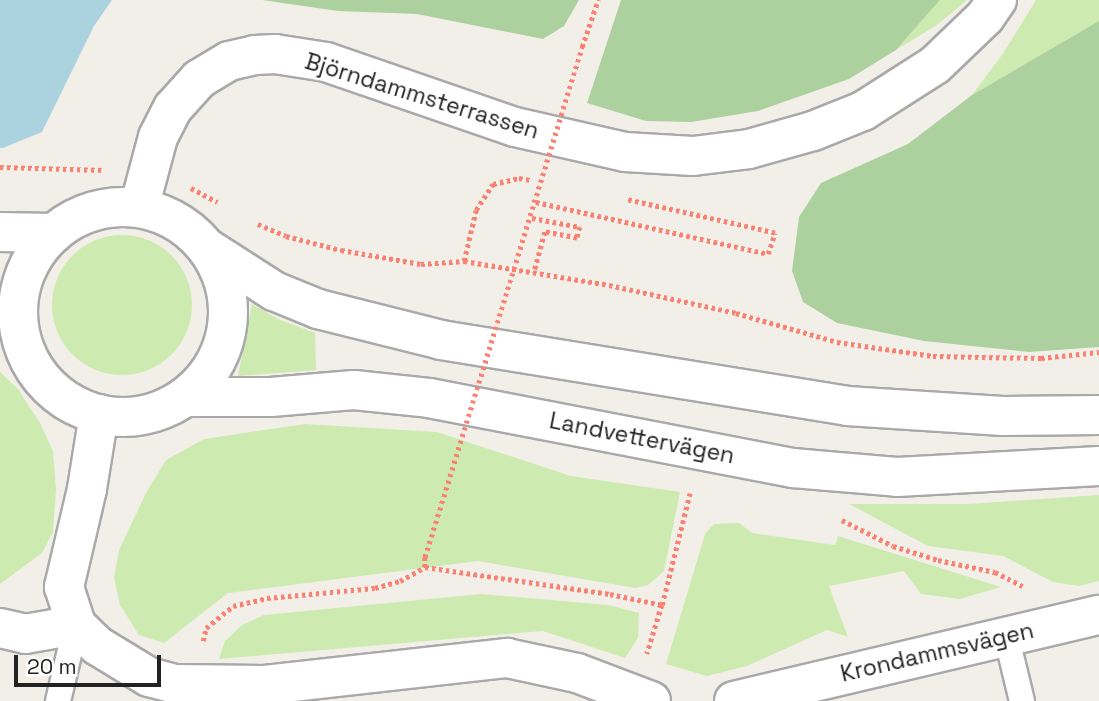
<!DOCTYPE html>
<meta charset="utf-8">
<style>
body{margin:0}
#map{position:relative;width:1099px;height:701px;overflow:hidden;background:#f2efe9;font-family:"Space Grotesk",sans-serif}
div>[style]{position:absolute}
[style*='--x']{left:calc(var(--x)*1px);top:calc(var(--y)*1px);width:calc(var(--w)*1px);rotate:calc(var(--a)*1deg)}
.grass>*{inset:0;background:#cdebb0}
.round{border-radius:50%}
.forest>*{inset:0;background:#add19e}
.water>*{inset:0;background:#aad3df}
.path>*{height:4.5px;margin-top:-2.25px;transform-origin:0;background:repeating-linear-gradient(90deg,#fa8072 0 3.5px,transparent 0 7px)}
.roads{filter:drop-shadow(2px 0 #a9a9a9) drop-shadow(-2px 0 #a9a9a9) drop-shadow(0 2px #a9a9a9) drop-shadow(0 -2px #a9a9a9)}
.service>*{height:24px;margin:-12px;padding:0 12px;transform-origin:12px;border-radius:12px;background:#fff}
.minor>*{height:38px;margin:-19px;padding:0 19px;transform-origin:19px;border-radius:19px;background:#fff}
.tertiary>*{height:38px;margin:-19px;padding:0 19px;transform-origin:19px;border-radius:19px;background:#fff}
.tertiary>.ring{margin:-19px;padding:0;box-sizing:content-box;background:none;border:38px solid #fff;border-radius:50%}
.path-bridge>*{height:4.5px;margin-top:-2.25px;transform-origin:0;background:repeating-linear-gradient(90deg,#fa8072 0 3.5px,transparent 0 7px)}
span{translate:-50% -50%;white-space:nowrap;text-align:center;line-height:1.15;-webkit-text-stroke:5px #fff;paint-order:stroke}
.street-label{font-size:23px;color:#222}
.scale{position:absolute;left:14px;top:655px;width:147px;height:32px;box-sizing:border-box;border:4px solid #222;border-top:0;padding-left:9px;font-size:21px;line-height:24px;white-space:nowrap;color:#222;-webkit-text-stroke:5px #fff;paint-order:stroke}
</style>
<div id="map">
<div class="grass">
<div style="clip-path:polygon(940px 0,967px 0,937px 25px,896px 50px)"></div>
<div style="clip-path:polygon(1036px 0,1099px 0,1099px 21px,972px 95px,1004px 52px)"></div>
<div class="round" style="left:52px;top:235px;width:140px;height:140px"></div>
<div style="clip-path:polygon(252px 304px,278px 319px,315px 333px,316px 370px,238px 376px)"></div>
<div style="clip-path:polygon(0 372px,18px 389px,40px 423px,53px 451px,56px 490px,53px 532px,42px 553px,0 584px)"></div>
<div style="clip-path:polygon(305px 424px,437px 432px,571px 476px,680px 492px,664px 571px,648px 585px,635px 588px,478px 561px,228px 593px,164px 643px,139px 635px,120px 605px,114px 578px,119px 550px,146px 493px,166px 460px,204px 439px)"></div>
<div style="clip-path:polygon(1099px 495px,1099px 581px,1079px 586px,1053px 582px,1003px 556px,928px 546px,849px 504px,969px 504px)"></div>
<div style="clip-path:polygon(739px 523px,752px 533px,835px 545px,838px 536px,1001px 587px,960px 599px,921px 594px,904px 571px,829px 586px,848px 637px,827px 630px,747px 666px,707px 676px,666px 664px,705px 534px,714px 524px)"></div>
<div style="clip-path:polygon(481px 594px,608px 605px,639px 613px,638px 638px,625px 658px,543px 631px,219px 659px,225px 641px,242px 625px,264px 615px)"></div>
</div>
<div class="forest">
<div style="clip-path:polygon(262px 0,579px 0,564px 26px,543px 39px,417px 14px,338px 11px)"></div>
<div style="clip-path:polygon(621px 0,940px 0,896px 50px,849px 79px,758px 111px,691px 122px,646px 121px,587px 103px)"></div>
<div style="clip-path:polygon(1099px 21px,1099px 347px,1029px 352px,924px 341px,837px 323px,803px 302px,792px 271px,799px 217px,821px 183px,908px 144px,972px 95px)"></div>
</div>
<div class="water">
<div style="clip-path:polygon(0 0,112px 0,94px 26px,42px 132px,3px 148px,0 148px)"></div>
</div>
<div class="path">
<div style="--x:582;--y:47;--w:50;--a:-71.2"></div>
<div style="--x:0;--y:167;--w:103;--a:1.7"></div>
<div style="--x:191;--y:188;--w:30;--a:28"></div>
<div style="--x:536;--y:202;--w:238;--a:12.6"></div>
<div style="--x:768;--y:254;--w:22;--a:-72"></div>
<div style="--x:775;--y:233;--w:151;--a:-167.3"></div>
<div style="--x:532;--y:218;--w:49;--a:10.6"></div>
<div style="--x:580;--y:227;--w:11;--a:105"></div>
<div style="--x:577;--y:238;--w:33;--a:-169"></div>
<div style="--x:545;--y:232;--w:42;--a:105"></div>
<div style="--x:258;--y:224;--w:30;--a:23"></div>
<div style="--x:286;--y:236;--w:57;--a:14.3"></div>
<div style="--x:341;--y:250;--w:81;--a:9.9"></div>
<div style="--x:421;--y:264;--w:43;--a:-4"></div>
<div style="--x:464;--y:261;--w:147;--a:9.4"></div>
<div style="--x:609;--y:285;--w:130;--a:12.4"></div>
<div style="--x:736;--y:313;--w:105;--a:16"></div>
<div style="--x:837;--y:342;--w:97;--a:8.3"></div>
<div style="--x:933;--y:356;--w:108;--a:1.1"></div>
<div style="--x:1041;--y:358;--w:58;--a:-5.9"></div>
<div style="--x:464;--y:261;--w:52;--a:-76.8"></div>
<div style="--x:476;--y:210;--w:31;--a:-57"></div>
<div style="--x:493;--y:184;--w:27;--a:-13"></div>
<div style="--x:519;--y:178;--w:11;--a:10"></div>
<div style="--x:842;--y:520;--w:57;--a:27"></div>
<div style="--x:893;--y:546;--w:47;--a:17.3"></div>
<div style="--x:938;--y:560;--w:58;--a:11.9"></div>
<div style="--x:995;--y:572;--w:31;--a:27"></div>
<div style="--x:425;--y:557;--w:10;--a:90"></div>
<div style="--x:662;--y:605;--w:115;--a:-76"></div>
<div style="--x:203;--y:641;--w:13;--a:-77"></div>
<div style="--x:206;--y:628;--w:35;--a:-39"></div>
<div style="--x:233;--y:606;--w:35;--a:-13"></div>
<div style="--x:267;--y:598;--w:108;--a:-5.3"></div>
<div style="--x:375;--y:588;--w:26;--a:-16"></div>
<div style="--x:400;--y:581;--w:29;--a:-29"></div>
<div style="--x:425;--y:567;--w:187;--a:8.3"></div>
<div style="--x:610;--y:594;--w:53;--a:11.9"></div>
<div style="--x:662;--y:605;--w:51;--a:107"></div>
</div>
<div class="roads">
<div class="service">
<div style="--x:1006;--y:635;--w:68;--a:76.4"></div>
<div style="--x:58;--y:701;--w:78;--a:-76.7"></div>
</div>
<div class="minor">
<div style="--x:139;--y:208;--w:73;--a:-75"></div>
<div style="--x:158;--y:137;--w:33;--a:-63"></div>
<div style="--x:173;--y:108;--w:39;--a:-48"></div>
<div style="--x:199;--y:79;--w:35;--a:-31"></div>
<div style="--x:229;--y:61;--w:27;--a:-13"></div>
<div style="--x:255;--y:55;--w:20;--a:-3"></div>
<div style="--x:275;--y:54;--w:52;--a:8.9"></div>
<div style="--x:326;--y:62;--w:200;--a:19"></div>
<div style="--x:515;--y:127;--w:113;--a:12.8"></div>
<div style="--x:625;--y:152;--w:68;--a:3.4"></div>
<div style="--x:693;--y:156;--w:56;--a:-7.1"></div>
<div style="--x:749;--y:149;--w:66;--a:-15.7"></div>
<div style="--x:813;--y:131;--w:54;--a:-21.8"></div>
<div style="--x:863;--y:111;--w:85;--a:-32.6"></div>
<div style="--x:935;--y:65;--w:69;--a:-43.8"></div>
<div style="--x:985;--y:17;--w:21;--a:-55"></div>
<div style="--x:99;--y:414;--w:76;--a:99.1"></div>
<div style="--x:87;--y:489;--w:101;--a:103.2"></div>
<div style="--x:64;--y:587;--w:40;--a:72"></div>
<div style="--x:76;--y:625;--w:30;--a:44"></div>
<div style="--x:98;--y:646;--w:60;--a:31.3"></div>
<div style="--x:149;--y:677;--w:27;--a:15"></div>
<div style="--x:175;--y:684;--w:90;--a:0.6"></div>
<div style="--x:265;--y:685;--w:244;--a:-6.4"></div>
<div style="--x:507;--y:658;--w:72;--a:12.1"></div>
<div style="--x:577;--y:673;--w:79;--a:20.7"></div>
<div style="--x:0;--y:628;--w:26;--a:13"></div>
<div style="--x:25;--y:634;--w:52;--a:-10"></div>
<div style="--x:734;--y:701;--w:375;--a:-13.3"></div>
</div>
<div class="tertiary">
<div class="ring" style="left:18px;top:207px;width:172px;height:172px"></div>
<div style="--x:0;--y:232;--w:54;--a:1.1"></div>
<div style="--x:207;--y:248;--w:80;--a:32.7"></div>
<div style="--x:274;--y:291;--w:48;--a:22.2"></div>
<div style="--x:318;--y:309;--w:127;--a:14.1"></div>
<div style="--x:441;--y:340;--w:411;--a:9.2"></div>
<div style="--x:847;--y:406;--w:156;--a:3.7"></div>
<div style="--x:1003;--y:416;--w:96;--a:-0.6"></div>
<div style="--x:185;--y:397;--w:86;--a:0"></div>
<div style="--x:271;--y:397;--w:83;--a:-4.8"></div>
<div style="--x:354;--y:390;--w:75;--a:6.1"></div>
<div style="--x:429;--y:398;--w:371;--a:10.9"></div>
<div style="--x:793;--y:468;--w:104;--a:4.9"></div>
<div style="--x:897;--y:477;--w:202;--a:-3.1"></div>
</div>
</div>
<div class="path-bridge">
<div style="--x:425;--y:557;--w:534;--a:-72.89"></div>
</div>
<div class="street-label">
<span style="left:422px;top:96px;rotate:17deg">Björndammsterrassen</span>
<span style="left:642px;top:438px;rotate:11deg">Landvettervägen</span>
<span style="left:937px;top:652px;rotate:-13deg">Krondammsvägen</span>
</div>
<div class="scale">20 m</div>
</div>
